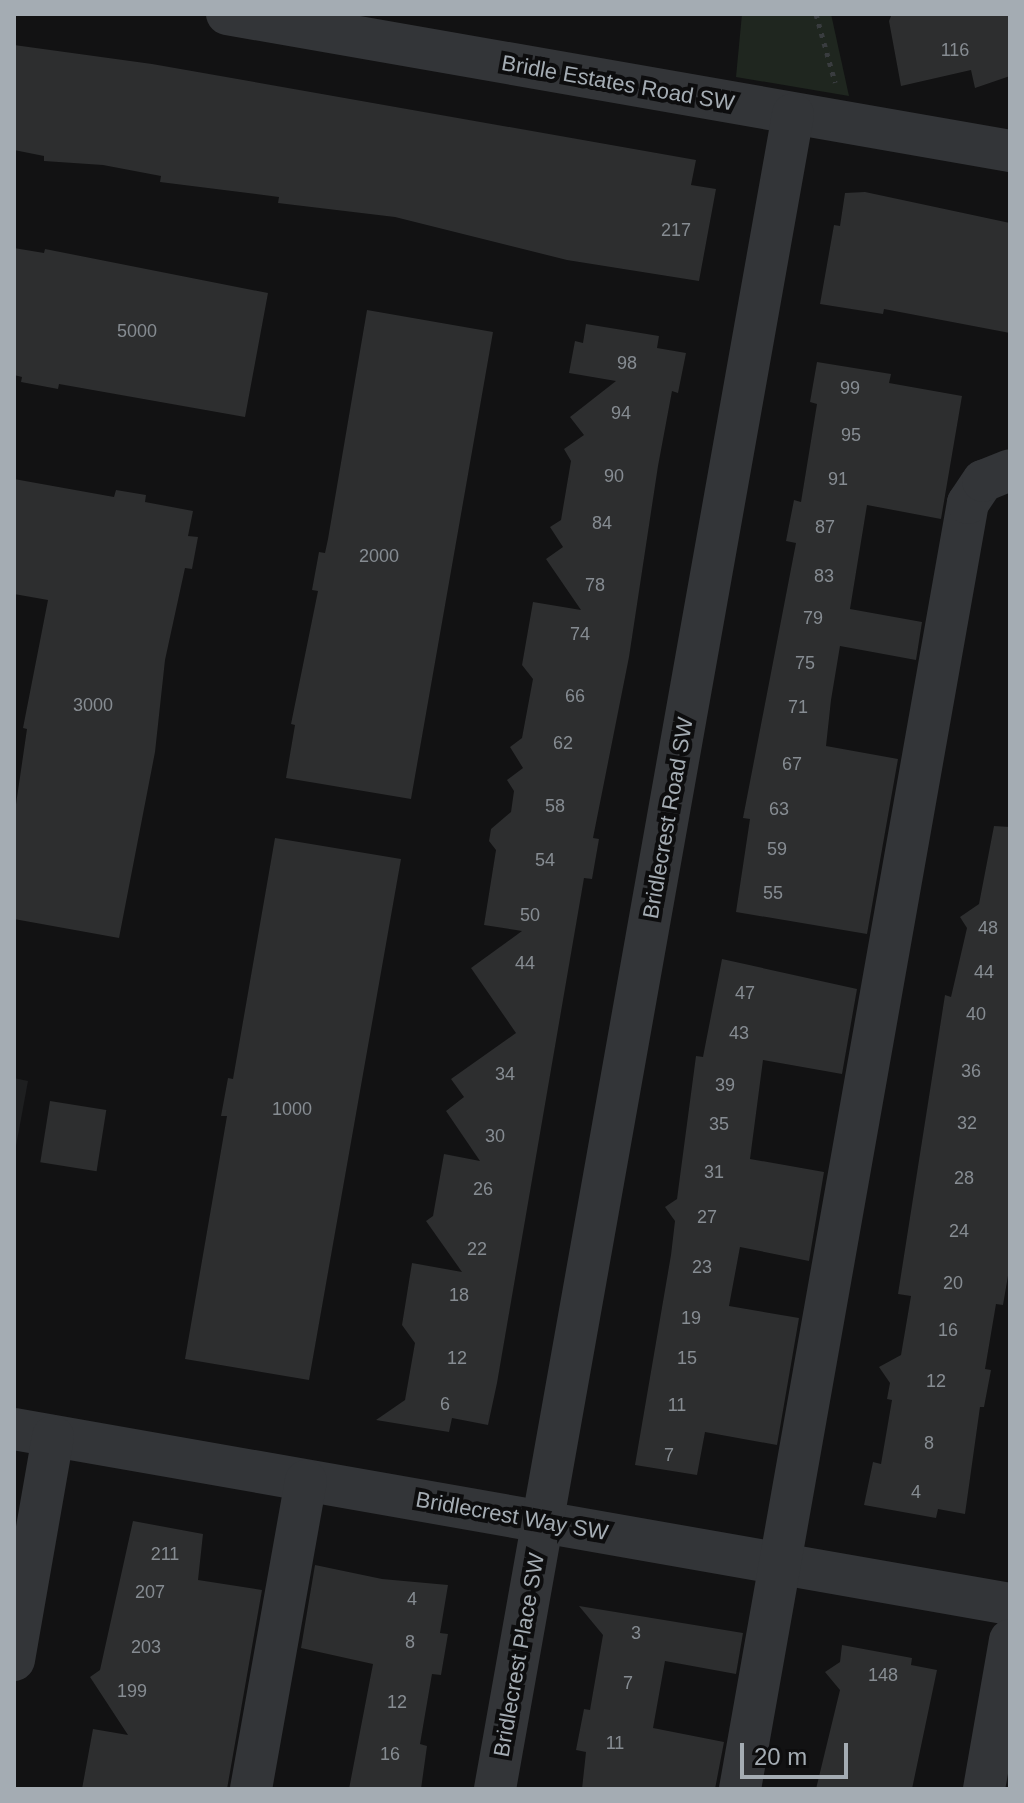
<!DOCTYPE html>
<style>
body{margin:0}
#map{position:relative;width:1024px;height:1803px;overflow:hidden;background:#121213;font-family:Helvetica,sans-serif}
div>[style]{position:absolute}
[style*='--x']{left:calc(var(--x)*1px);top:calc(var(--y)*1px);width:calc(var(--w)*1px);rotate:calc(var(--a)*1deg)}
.built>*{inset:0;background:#1e1f20}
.green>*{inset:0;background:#1f261f}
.building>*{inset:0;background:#2d2e2f;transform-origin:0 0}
.path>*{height:5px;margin-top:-2.5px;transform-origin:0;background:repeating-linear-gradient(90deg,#393c3f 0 4px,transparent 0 10px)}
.minor>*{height:42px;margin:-21px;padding:0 21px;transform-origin:21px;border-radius:21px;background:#333538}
span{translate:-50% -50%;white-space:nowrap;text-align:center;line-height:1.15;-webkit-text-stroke:8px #0d0d0e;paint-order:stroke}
.number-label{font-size:18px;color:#868c92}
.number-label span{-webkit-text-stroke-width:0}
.street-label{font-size:22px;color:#a4acb3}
.frame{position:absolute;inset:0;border:16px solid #a4acb3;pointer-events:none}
.scale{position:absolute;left:740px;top:1743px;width:108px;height:36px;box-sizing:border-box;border:4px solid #a4acb3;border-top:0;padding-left:10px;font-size:24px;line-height:28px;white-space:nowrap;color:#a4acb3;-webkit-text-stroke:6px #0d0d0e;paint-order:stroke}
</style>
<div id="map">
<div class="built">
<div style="clip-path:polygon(14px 1078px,28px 1081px,14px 1157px)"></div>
</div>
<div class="green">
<div style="clip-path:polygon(742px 14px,831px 14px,849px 96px,736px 77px)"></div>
</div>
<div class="building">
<div style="clip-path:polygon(892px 14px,1010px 14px,1010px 76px,975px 88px,971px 70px,901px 86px,889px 21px)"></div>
<div style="clip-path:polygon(14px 45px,152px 64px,696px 160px,691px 185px,716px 189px,699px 281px,567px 260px,395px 217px,278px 203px,279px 197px,160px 182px,161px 176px,103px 165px,44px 161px,44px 156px,14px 150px)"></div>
<div style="clip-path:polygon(865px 192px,1010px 223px,1010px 333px,884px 309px,883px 314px,820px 304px,834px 225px,840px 226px,845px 193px)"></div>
<div style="clip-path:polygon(14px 248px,44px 253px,45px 249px,268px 293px,245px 417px,59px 384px,58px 389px,21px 382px,22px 377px,14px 375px)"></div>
<div style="clip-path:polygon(367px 310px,493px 332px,411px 799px,286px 778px,295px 725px,291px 724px,318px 591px,312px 590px,319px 552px,325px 553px,328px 539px)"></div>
<div style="clip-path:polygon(586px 324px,659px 336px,657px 348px,686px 353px,678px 393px,672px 391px,658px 466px,629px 657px,593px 838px,599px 839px,592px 879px,584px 878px,497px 1383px,488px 1425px,452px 1418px,449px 1432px,376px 1420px,405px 1400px,415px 1343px,402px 1325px,412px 1263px,462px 1272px,426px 1221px,433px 1216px,444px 1154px,480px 1161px,446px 1111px,464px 1097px,451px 1079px,516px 1033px,471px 968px,522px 931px,484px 925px,496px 850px,489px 841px,491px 829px,511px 812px,514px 791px,507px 780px,523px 768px,510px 747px,522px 738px,533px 679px,522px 665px,533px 602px,581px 610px,546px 559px,563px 547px,550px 527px,561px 520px,571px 461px,564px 449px,584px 435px,570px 417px,616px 381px,569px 373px,575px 341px,583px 343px)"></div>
<div style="clip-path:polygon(817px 362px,891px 374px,889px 383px,962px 396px,941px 519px,867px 505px,850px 609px,922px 622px,916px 660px,840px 646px,831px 700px,826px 746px,898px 759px,867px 934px,736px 912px,750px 819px,743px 818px,796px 543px,786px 541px,794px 500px,801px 502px,817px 404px,810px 402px)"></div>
<div style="clip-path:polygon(14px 479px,114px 497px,116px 490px,146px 495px,145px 502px,193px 511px,188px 536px,198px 537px,192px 569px,185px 568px,165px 660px,155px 752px,119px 938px,14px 919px,14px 818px,27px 729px,23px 728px,48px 600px,14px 594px)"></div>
<div style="clip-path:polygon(994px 826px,1010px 827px,1010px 1264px,1003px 1305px,996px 1304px,985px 1369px,991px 1370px,984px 1407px,980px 1407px,965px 1514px,938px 1509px,936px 1518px,864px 1505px,873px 1462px,881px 1464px,892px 1400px,887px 1399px,890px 1383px,879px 1367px,901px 1355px,911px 1296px,898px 1294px,945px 995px,951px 997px,967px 928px,960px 917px,979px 904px)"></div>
<div style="clip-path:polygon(275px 838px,401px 859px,309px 1380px,185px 1359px,227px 1116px,221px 1116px,228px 1078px,233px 1079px)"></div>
<div style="clip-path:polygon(722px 959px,857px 989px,842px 1074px,763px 1060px,750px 1159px,824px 1172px,809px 1261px,740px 1247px,729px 1306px,799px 1318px,777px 1445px,705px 1432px,697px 1475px,635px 1465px,671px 1255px,675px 1221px,665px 1207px,677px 1199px,696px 1056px,703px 1057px)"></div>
<div style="left:50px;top:1101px;width:57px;height:62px;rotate:9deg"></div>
<div style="clip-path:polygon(133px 1521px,203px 1534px,198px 1580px,262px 1590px,227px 1789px,82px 1789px,93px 1729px,128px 1735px,90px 1677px,100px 1670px)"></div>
<div style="clip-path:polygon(315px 1565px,382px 1579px,448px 1585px,440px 1633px,448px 1634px,441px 1675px,432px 1674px,420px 1744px,427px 1746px,421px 1789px,349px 1789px,373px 1664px,301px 1648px)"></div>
<div style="clip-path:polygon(579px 1606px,743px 1633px,736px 1674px,665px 1661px,653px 1728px,724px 1742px,715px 1789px,582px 1789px,586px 1752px,576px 1750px,584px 1709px,590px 1710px,603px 1635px)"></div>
<div style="clip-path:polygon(842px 1645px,912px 1658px,911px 1665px,937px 1670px,912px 1789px,816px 1789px,840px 1690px,825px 1672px,840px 1662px)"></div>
</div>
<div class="path">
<div style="--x:816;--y:14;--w:71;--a:74.4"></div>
</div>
<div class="minor">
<div style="--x:227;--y:14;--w:795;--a:9.92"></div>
<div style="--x:14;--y:1429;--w:1011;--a:9.97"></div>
<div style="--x:14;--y:1660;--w:227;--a:-80.1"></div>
<div style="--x:251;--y:1789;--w:313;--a:-79.9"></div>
<div style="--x:495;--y:1789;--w:1701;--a:-79.91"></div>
<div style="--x:740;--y:1789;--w:1306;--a:-79.95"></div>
<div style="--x:968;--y:503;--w:27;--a:-56"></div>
<div style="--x:983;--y:481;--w:29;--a:-22"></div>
<div style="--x:984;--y:1789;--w:151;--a:-80.1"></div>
</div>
<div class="number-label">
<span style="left:955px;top:50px">116</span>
<span style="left:676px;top:230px">217</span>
<span style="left:137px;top:331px">5000</span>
<span style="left:627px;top:363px">98</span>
<span style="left:850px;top:388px">99</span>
<span style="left:621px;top:413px">94</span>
<span style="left:851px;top:435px">95</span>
<span style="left:614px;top:476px">90</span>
<span style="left:838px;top:479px">91</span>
<span style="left:602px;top:523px">84</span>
<span style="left:825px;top:527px">87</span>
<span style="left:379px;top:556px">2000</span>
<span style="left:824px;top:576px">83</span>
<span style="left:595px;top:585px">78</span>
<span style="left:813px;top:618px">79</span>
<span style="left:580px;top:634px">74</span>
<span style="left:805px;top:663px">75</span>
<span style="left:575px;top:696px">66</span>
<span style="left:93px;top:705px">3000</span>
<span style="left:798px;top:707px">71</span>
<span style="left:563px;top:743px">62</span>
<span style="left:792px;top:764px">67</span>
<span style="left:555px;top:806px">58</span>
<span style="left:779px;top:809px">63</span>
<span style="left:777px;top:849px">59</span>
<span style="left:545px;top:860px">54</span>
<span style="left:773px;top:893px">55</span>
<span style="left:530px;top:915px">50</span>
<span style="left:988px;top:928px">48</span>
<span style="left:525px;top:963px">44</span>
<span style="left:984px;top:972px">44</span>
<span style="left:745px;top:993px">47</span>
<span style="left:976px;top:1014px">40</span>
<span style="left:739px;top:1033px">43</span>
<span style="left:971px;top:1071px">36</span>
<span style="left:505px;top:1074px">34</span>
<span style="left:725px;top:1085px">39</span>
<span style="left:292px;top:1109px">1000</span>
<span style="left:967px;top:1123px">32</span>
<span style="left:719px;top:1124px">35</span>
<span style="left:495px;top:1136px">30</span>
<span style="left:714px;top:1172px">31</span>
<span style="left:964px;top:1178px">28</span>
<span style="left:483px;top:1189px">26</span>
<span style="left:707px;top:1217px">27</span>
<span style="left:959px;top:1231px">24</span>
<span style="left:477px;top:1249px">22</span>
<span style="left:702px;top:1267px">23</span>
<span style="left:953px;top:1283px">20</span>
<span style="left:459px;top:1295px">18</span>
<span style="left:691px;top:1318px">19</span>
<span style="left:948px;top:1330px">16</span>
<span style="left:457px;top:1358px">12</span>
<span style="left:687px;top:1358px">15</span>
<span style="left:936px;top:1381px">12</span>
<span style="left:445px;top:1404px">6</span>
<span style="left:677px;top:1405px">11</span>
<span style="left:929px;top:1443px">8</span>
<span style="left:669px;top:1455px">7</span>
<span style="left:916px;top:1492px">4</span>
<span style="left:165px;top:1554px">211</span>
<span style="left:150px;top:1592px">207</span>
<span style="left:412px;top:1599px">4</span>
<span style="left:636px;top:1633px">3</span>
<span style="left:410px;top:1642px">8</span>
<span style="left:146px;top:1647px">203</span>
<span style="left:883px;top:1675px">148</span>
<span style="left:628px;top:1683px">7</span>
<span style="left:132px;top:1691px">199</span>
<span style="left:397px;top:1702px">12</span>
<span style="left:615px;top:1743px">11</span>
<span style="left:390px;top:1754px">16</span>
</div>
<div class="street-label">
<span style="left:618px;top:83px;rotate:10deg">Bridle Estates Road SW</span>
<span style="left:668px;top:818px;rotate:-80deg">Bridlecrest Road SW</span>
<span style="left:512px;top:1516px;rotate:10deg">Bridlecrest Way SW</span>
<span style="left:519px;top:1655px;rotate:-80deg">Bridlecrest Place SW</span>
</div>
<div class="frame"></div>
<div class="scale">20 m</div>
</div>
